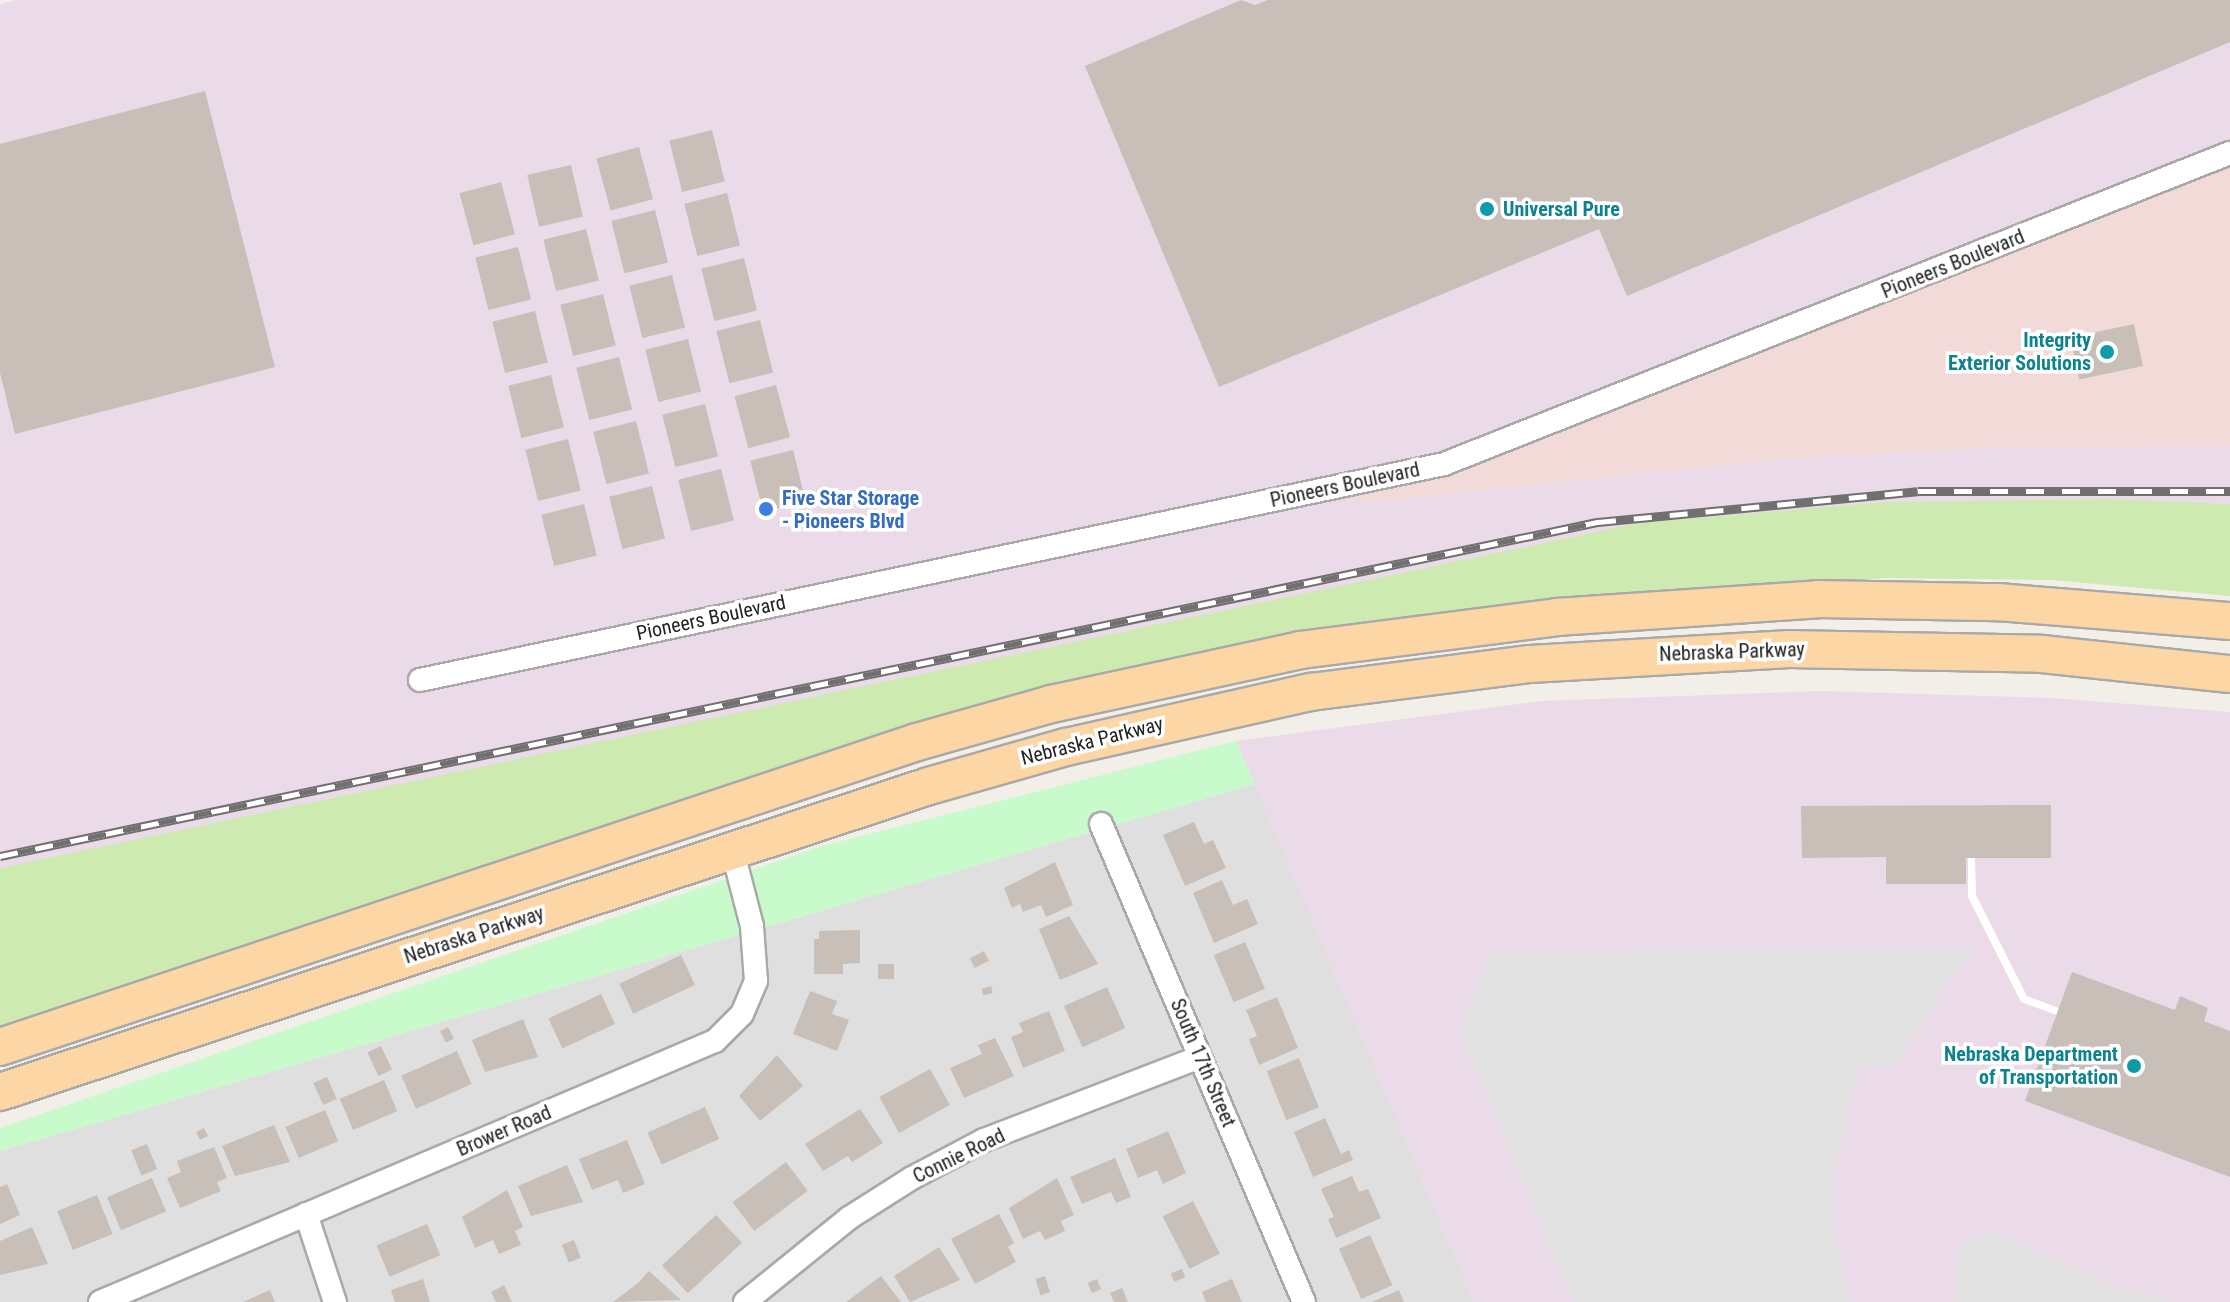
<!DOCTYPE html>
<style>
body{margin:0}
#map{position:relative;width:2230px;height:1302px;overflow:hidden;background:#f2efe9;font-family:"Roboto Condensed",sans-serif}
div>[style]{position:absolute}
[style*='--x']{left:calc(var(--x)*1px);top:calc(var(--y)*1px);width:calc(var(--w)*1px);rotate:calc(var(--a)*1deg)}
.residential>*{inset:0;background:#e0dfdf}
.commercial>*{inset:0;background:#f2dad9}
.industrial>*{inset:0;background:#ebdbe8}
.grass>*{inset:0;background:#cdebb0}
.park>*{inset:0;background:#c8facc}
.parking>*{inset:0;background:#e2e2e2}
.pier>*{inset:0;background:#fff}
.building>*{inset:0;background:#c7bfb8;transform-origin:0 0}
.roads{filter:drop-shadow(2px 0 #a9a9a9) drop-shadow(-2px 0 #a9a9a9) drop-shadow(0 2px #a9a9a9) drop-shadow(0 -2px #a9a9a9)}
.street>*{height:22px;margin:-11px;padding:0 11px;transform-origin:11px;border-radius:11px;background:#fff}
.primary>*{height:36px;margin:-18px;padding:0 18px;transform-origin:18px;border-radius:18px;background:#fcd6a4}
.rail>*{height:9px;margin-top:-4.5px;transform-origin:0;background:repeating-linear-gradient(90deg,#fff 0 18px,#707070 0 36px);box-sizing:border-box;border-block:2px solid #707070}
.dots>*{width:22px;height:22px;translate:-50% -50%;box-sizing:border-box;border:4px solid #fff;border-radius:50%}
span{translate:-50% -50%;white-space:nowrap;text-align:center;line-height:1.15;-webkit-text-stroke:7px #fff;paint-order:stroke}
.culture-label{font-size:20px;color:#0d838f;font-weight:700}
.left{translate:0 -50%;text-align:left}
.right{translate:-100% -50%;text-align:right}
.street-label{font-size:20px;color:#222}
.shop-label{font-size:20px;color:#366cbe;font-weight:700}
</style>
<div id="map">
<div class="residential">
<div style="clip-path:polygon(1255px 784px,1474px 1302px,0 1302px,0 1151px)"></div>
</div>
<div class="commercial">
<div style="clip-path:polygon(2230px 153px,2230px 446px,1993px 448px,1785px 459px,1334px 506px)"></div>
</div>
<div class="industrial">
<div style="clip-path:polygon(16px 0,2230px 0,2230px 153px,1338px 505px,1785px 459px,1993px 448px,2230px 446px,2230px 525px,1788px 526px,0 898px,0 4px)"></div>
<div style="clip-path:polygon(1823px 691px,2052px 698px,2230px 712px,2230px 1302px,1474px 1302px,1236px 741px,1542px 701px)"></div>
</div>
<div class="grass">
<div style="clip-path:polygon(2107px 499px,2230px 504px,2230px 596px,2051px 580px,1887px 578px,1558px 600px,1347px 627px,0 1031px,0 868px,1639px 523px,1887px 502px)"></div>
</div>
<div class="park">
<div style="clip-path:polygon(1236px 741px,1255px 784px,0 1151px,0 1128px,822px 846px)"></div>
</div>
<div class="parking">
<div style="clip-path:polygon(1976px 950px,1952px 976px,1896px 1067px,1859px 1068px,1835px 1170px,1834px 1228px,1850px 1302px,1573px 1302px,1459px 1028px,1493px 951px)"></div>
<div style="clip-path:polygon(1998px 1232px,2104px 1283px,2176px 1302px,1955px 1302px,1956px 1254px,1964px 1241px)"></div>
</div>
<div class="pier">
<div style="clip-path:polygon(1968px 858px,1975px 858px,1976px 895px,2027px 996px,2059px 1008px,2057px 1015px,2021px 1002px,1968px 897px)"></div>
</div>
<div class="building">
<div style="clip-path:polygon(1241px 0,1255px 5px,1268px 0,2230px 0,2230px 42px,1627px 296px,1599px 229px,1219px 387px,1085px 66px)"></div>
<div style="clip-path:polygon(205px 91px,275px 367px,15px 434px,0 373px,0 144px)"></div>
<div style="left:712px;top:130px;width:53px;height:44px;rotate:76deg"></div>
<div style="left:639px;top:147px;width:54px;height:44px;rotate:75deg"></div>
<div style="left:571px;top:165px;width:53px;height:45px;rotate:77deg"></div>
<div style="left:501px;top:182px;width:54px;height:43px;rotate:75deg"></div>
<div style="left:727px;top:193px;width:54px;height:44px;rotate:76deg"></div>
<div style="left:655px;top:210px;width:54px;height:45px;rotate:76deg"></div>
<div style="left:586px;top:229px;width:53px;height:44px;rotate:76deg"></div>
<div style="left:518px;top:247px;width:54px;height:44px;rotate:76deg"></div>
<div style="left:744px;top:258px;width:54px;height:44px;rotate:76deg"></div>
<div style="left:672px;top:275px;width:54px;height:44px;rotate:76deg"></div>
<div style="left:603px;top:294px;width:53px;height:44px;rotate:76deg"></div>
<div style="left:535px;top:311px;width:53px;height:44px;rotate:76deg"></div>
<div style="left:760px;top:320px;width:54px;height:45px;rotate:76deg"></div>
<div style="left:2134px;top:324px;width:43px;height:65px;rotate:78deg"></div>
<div style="left:688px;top:339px;width:54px;height:44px;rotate:76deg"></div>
<div style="left:619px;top:357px;width:54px;height:44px;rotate:76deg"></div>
<div style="left:551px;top:375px;width:54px;height:44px;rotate:76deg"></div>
<div style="left:776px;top:385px;width:54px;height:43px;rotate:75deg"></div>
<div style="left:705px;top:404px;width:54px;height:44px;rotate:76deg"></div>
<div style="left:636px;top:421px;width:54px;height:44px;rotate:76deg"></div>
<div style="left:568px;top:439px;width:53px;height:44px;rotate:76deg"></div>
<div style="left:793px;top:450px;width:53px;height:44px;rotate:76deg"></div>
<div style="left:721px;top:469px;width:53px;height:44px;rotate:76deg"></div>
<div style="left:652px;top:486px;width:54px;height:44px;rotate:76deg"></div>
<div style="left:584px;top:504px;width:53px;height:44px;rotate:76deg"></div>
<div style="clip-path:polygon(2051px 805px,2051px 858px,1966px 858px,1966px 884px,1886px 884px,1886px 857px,1802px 858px,1801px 806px)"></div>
<div style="clip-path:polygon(1194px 822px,1204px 844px,1213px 840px,1226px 868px,1185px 886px,1163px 835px)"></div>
<div style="clip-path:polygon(1055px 862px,1073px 905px,1046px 917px,1041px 905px,1023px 912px,1020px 904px,1012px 908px,1004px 888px)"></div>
<div style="clip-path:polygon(1222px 880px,1233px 905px,1247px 899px,1258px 924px,1214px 943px,1193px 893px)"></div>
<div style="clip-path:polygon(1069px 916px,1098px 964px,1060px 980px,1039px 929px)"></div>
<div style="clip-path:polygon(860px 930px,860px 963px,843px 964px,843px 974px,814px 974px,814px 939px,819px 939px,819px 931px)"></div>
<div style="left:1245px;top:942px;width:51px;height:34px;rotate:67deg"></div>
<div style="left:984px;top:951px;width:11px;height:16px;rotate:63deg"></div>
<div style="left:681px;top:955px;width:33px;height:68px;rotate:65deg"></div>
<div style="left:878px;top:964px;width:16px;height:15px"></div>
<div style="clip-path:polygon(2072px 972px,2175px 1010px,2180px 996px,2208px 1008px,2204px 1021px,2230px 1031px,2230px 1177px,2025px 1101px)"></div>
<div style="left:991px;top:986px;width:7px;height:10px;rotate:74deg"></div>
<div style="left:1107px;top:987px;width:45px;height:47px;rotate:66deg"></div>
<div style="clip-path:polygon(810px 991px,837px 1001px,832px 1014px,849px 1020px,837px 1051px,793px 1034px)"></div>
<div style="left:601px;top:994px;width:33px;height:58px;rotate:65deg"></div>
<div style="clip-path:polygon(1277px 997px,1298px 1048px,1259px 1065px,1249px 1039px,1257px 1036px,1246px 1010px)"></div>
<div style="clip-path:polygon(1049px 1011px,1065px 1051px,1023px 1068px,1011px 1037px,1023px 1032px,1019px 1023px)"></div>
<div style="clip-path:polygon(523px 1019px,538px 1057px,485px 1072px,472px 1040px)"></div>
<div style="left:448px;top:1027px;width:13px;height:9px;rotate:63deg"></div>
<div style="clip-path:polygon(995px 1038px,1014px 1076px,964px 1098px,950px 1068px,982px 1054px,978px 1045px)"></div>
<div style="left:381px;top:1046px;width:26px;height:15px;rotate:65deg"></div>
<div style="left:457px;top:1051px;width:36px;height:61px;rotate:66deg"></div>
<div style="clip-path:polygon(777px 1055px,803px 1086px,760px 1121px,739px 1096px)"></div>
<div style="left:1299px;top:1058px;width:53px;height:35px;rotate:68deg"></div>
<div style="left:930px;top:1069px;width:41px;height:58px;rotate:61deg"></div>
<div style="left:327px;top:1077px;width:24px;height:15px;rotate:66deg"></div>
<div style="left:384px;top:1080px;width:34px;height:48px;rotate:67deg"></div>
<div style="left:705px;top:1107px;width:35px;height:63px;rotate:66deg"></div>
<div style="clip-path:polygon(860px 1109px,883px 1143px,852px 1162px,848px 1156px,823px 1171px,805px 1144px)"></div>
<div style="left:325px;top:1110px;width:34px;height:43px;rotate:67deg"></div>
<div style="clip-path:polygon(1325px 1118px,1341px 1154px,1349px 1150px,1353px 1160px,1313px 1177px,1294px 1132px)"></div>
<div style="clip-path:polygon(274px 1125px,290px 1162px,235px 1176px,222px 1146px)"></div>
<div style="left:204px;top:1128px;width:9px;height:9px;rotate:63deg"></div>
<div style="clip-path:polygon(1168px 1131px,1186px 1173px,1163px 1184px,1157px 1170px,1138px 1178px,1126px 1149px)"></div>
<div style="clip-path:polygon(627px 1140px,645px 1184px,623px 1193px,618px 1180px,592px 1190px,579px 1159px)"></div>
<div style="left:147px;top:1144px;width:27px;height:17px;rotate:68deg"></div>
<div style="clip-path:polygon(214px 1147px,227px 1178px,217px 1182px,221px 1191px,180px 1208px,167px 1178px,181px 1172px,177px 1161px)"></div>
<div style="clip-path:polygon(1115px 1158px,1131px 1197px,1116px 1203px,1111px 1192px,1082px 1204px,1070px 1177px)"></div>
<div style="left:786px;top:1162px;width:36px;height:67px;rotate:53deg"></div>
<div style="clip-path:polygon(567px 1165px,583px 1202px,531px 1216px,518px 1186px)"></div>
<div style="clip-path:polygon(1352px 1176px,1359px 1192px,1368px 1189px,1381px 1218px,1336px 1238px,1328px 1219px,1334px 1217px,1321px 1189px)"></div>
<div style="left:152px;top:1178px;width:36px;height:49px;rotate:67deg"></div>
<div style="clip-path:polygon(1057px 1178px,1074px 1215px,1061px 1221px,1065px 1231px,1045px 1240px,1040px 1231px,1023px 1239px,1009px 1208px)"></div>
<div style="clip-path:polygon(7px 1184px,20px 1215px,0 1224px,0 1187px)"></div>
<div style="clip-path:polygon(507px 1190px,523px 1227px,515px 1231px,521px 1245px,499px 1254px,493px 1240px,475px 1248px,462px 1217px)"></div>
<div style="left:97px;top:1195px;width:42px;height:43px;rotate:68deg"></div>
<div style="left:1193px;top:1201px;width:59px;height:34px;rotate:63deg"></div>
<div style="clip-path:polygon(999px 1214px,1014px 1243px,1008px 1247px,1016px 1262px,975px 1284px,951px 1239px)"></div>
<div style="left:716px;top:1215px;width:38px;height:74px;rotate:47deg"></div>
<div style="left:427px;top:1224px;width:34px;height:55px;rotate:67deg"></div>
<div style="clip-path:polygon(32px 1227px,48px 1264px,0 1275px,0 1241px)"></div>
<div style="left:1370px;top:1235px;width:55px;height:34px;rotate:66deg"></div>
<div style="left:574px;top:1240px;width:19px;height:13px;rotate:69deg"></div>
<div style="clip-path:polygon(939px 1247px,960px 1280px,910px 1302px,894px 1276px)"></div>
<div style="left:1182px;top:1269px;width:9px;height:12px;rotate:69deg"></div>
<div style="clip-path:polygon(649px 1271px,681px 1300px,613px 1302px,638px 1283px)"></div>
<div style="clip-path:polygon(881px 1276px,901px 1302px,846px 1302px)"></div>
<div style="left:1045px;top:1276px;width:17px;height:10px;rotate:73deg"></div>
<div style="clip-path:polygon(423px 1279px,430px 1302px,395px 1302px,391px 1290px)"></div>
<div style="left:1097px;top:1279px;width:11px;height:10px;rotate:68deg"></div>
<div style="clip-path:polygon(1232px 1279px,1242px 1302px,1206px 1302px,1202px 1292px)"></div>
<div style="clip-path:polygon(504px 1285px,512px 1302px,496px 1302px,491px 1292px)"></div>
<div style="clip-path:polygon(1122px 1288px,1128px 1302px,1114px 1302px,1110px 1293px)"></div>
<div style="clip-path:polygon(270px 1290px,275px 1302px,243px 1302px)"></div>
<div style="clip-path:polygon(1399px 1290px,1404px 1302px,1372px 1302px)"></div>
</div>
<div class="roads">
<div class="street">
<div style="--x:420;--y:680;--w:1047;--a:-11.91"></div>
<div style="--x:1444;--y:464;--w:845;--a:-21.59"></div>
<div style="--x:1101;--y:824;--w:519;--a:66.99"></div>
<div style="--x:306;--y:1214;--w:93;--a:71.8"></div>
<div style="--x:100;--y:1302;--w:668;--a:-23"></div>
<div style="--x:715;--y:1041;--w:38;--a:-45"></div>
<div style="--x:742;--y:1014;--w:36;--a:-67"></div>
<div style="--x:756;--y:981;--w:55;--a:-94.2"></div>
<div style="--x:752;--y:926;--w:80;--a:-104.6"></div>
<div style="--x:745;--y:1302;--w:134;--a:-38.9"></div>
<div style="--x:849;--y:1218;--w:75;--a:-32.4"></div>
<div style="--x:912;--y:1178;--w:81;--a:-27.8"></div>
<div style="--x:984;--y:1140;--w:231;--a:-21"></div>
</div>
<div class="primary">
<div style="--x:0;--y:1047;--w:966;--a:-18.4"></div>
<div style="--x:917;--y:742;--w:139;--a:-15.8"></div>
<div style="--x:1051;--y:704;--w:255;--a:-12.2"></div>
<div style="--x:1300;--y:650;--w:259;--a:-7.3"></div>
<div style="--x:1557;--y:617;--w:262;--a:-3.9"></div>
<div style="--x:1818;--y:599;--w:180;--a:1"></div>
<div style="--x:1998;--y:602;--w:233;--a:4.7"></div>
<div style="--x:0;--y:1092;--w:978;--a:-18.23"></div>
<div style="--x:929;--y:786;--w:142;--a:-15.9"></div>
<div style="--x:1066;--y:747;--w:251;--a:-12.7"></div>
<div style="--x:1311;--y:692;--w:221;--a:-7.3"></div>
<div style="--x:1530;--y:664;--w:260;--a:-3.3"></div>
<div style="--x:1790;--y:649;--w:252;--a:1.1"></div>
<div style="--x:2042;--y:654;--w:189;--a:6.1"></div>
</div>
</div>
<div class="rail">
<div style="--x:0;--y:856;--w:1633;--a:-11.81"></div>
<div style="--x:1598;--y:522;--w:321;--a:-5.5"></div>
<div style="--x:1918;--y:491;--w:312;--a:0"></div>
</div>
<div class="dots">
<div style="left:1487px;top:209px;background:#0f9aa8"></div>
<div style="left:2107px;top:352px;background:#0f9aa8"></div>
<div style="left:766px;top:509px;background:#3f7fe0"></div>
<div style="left:2134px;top:1066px;background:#0f9aa8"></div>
</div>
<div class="culture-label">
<span class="left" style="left:1503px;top:209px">Universal Pure</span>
<span class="right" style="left:2091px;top:352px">Integrity<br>Exterior Solutions</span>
<span class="right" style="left:2118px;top:1066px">Nebraska Department<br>of Transportation</span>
</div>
<div class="street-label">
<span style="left:1953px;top:264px;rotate:-22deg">Pioneers Boulevard</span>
<span style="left:1345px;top:485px;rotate:-12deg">Pioneers Boulevard</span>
<span style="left:711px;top:618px;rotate:-12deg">Pioneers Boulevard</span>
<span style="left:1732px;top:652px;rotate:-2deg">Nebraska Parkway</span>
<span style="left:1092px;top:741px;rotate:-14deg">Nebraska Parkway</span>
<span style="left:474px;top:935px;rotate:-18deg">Nebraska Parkway</span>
<span style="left:1203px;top:1063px;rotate:67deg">South 17th Street</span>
<span style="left:504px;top:1131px;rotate:-23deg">Brower Road</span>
<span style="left:959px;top:1156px;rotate:-26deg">Connie Road</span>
</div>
<div class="shop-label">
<span class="left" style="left:782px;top:510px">Five Star Storage<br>- Pioneers Blvd</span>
</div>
</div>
